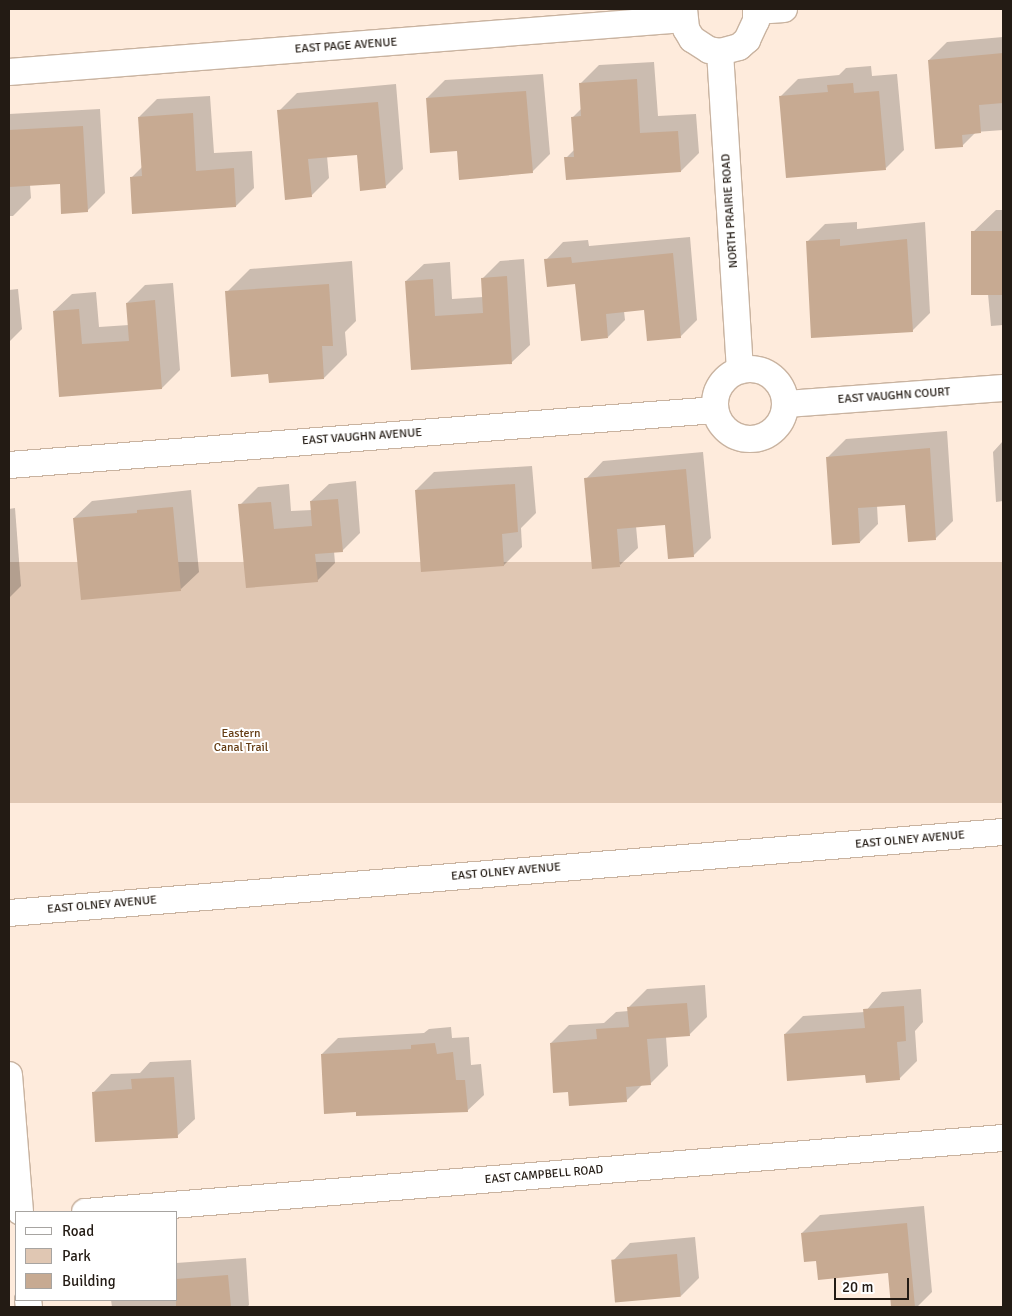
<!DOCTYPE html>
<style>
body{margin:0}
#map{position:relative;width:1012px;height:1316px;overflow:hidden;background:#feebdc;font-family:Signika,sans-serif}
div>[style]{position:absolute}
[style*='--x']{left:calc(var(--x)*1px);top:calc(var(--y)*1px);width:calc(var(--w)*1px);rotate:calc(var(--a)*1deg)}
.green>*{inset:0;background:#e0c7b3;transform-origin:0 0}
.shadow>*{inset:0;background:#0003}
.building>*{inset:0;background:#c7aa92;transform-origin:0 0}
.roads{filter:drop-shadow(1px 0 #c9b3a0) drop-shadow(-1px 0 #c9b3a0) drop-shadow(0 1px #c9b3a0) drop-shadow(0 -1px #c9b3a0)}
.street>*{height:26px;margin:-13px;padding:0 13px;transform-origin:13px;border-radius:13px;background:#fff}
.street>.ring{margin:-13px;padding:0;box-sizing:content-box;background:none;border:26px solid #fff;border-radius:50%}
span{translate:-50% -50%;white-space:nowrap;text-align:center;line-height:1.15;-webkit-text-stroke:4px #fff;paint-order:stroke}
.street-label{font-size:12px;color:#231b14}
.park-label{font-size:12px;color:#643c13}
.frame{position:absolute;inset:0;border:10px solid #231b14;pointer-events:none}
.legend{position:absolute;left:15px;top:1211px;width:162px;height:90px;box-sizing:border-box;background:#fff;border:1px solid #a7a4a1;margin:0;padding:6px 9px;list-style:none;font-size:15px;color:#231b14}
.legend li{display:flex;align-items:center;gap:10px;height:25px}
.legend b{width:25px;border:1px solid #a7a4a1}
.scale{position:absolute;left:834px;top:1278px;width:75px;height:22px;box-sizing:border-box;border:2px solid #231b14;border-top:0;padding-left:6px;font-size:15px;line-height:18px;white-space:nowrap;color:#231b14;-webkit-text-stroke:4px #fff;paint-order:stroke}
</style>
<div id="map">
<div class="green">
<div style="left:1003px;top:562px;width:241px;height:997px;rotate:90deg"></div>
</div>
<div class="shadow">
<div style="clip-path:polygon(1003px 37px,1003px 130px,976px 132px,962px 146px,929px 60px,947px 42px)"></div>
<div style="clip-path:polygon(654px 62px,658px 116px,696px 114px,699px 153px,681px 171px,566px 158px,575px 149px,573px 117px,582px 108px,581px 83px,599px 65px)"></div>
<div style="clip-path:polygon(871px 66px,872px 76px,897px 74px,904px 150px,886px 168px,780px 97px,798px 79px,839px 75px,846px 68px)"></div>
<div style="clip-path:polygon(543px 74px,550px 154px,532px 172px,458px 149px,427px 98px,445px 80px)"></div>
<div style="clip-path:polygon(396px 84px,403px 169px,385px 187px,358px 153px,327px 156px,329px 178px,311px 196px,279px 111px,297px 93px)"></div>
<div style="clip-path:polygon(210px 96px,214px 153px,252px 151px,254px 188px,236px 206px,134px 212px,132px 177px,142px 167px,139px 117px,157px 99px)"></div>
<div style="clip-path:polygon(100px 109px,105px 193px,87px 211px,61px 183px,30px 185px,31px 198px,13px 216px,9px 216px,9px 114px)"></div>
<div style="clip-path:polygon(996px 210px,1003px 210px,1003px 325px,991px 326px,988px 294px,972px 233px)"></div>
<div style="clip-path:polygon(857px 222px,857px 229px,925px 222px,930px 313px,912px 331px,807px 242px,825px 224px)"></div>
<div style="clip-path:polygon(690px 237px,697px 320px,680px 337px,645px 308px,624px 311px,625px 320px,608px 337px,576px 283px,546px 260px,563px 242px,588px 240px,589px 246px)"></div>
<div style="clip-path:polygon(524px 259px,530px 345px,512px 362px,412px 369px,406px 281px,424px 264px,450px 262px,452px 299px,483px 297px,482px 279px,500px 261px)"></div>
<div style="clip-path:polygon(352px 261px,356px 321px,345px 332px,347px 355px,324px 378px,269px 373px,227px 292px,250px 269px)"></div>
<div style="clip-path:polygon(173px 283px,180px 370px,162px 388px,61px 396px,54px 311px,72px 294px,96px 292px,99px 327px,129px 325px,127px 303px,145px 285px)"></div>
<div style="clip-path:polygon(18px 289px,22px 329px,9px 342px,9px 290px)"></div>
<div style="clip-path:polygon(947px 431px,953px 521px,935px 539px,906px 503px,877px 505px,878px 524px,860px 542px,828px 457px,846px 439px)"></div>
<div style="clip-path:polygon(1003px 441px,1003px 501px,996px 502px,993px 452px)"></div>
<div style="clip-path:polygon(703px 452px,711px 538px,693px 556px,666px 523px,636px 526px,638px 548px,620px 565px,586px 479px,603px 461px)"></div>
<div style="clip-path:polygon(532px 466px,536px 513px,521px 528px,522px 547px,504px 565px,422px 570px,416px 490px,434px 472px)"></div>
<div style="clip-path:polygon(356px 481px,360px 533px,342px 551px,334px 551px,335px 563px,317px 581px,240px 505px,258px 487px,289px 484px,291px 511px,312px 510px,311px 501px,329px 484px)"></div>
<div style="clip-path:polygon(191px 490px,199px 572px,181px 589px,74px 518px,92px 501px)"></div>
<div style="clip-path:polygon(15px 508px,21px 586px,9px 598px,9px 509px)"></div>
<div style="clip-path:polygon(705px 985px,707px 1017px,689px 1035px,666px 1037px,668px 1066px,650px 1084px,642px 1085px,626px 1101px,569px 1091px,551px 1043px,569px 1025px,604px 1023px,616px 1012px,629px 1011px,629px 1007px,647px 989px)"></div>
<div style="clip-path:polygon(921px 989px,923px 1022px,915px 1031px,917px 1061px,899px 1079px,866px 1074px,785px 1034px,803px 1016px,865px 1012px,882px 992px)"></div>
<div style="clip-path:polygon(451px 1027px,452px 1038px,469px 1037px,471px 1065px,481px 1064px,484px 1095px,467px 1111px,322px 1054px,338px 1038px,424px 1033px,429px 1029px)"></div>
<div style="clip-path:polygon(191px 1060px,195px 1119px,177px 1136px,94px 1092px,111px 1074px,140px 1073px,150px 1062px)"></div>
<div style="clip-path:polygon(924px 1206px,932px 1292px,917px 1307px,892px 1307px,889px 1272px,817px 1260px,802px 1233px,820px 1215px)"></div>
<div style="clip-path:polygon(695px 1237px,699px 1278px,681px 1296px,613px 1261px,630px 1243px)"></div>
<div style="clip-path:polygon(246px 1258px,249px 1305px,247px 1307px,112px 1307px,111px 1300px,176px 1300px,176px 1263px)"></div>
</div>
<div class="building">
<div style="clip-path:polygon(1003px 53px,1003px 103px,979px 105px,981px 133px,962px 135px,963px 147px,935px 149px,928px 60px)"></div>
<div style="clip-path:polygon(637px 79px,640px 133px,678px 131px,681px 172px,566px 180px,564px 157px,574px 157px,571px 117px,581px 116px,579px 83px)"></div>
<div style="clip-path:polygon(853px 83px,854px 93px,879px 91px,886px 170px,786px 178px,779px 96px,828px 92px,827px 85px)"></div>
<div style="clip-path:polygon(526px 91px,533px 173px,459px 180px,457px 151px,430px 153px,426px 98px)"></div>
<div style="clip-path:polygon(378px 102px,386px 188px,360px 191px,357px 155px,308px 159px,312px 197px,285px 200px,277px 110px)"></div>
<div style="clip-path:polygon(193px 113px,196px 171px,234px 168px,236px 207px,132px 214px,130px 177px,142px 176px,138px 117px)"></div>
<div style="clip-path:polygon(83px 126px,88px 212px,61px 214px,60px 184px,9px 187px,9px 130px)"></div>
<div style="left:1003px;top:231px;width:64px;height:32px;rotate:90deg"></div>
<div style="clip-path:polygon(840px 239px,840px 246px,907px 239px,913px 332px,811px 338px,806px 241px)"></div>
<div style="clip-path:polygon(673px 253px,681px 338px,647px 341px,644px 310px,606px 314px,608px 338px,581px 341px,575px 284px,547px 287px,544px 259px,571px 257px,572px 263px)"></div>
<div style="clip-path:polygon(507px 276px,512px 364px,411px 370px,405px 281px,433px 279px,435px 316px,483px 313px,481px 278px)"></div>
<div style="clip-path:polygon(329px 284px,333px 346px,322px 346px,324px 379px,269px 383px,268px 374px,231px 377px,225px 291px)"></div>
<div style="clip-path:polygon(155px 300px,162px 389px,59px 397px,53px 311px,79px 309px,82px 344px,129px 341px,126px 303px)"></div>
<div style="clip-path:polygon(930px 448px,936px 540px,908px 542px,905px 505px,858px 508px,860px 543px,832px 545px,826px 457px)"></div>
<div style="clip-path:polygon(686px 469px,694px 557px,668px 559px,665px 525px,617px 529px,620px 567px,592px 569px,584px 478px)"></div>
<div style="clip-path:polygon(515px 484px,518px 532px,502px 534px,504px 566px,421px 572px,415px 490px)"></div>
<div style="clip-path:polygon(338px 499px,343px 552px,315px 554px,318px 582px,246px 588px,238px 504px,271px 502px,274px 529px,312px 526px,310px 501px)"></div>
<div style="clip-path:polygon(173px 507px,181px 591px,81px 600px,73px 518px,137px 513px,137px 510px)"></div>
<div style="clip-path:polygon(687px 1003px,690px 1036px,647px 1039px,651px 1085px,626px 1087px,627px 1102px,569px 1106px,568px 1092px,553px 1093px,550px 1043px,597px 1039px,596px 1029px,629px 1027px,627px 1007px)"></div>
<div style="clip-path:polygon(904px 1006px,906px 1041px,897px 1042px,900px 1080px,866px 1083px,865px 1075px,787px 1081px,784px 1034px,865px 1028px,863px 1009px)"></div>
<div style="clip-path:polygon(435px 1043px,437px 1054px,453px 1052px,456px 1080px,465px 1080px,468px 1112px,356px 1116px,356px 1112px,324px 1114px,321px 1054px,411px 1049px,411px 1045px)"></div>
<div style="clip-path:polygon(174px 1077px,178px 1138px,95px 1142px,92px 1092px,132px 1089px,131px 1079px)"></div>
<div style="clip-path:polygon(907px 1223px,915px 1307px,891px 1307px,888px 1273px,818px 1280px,816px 1261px,804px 1262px,801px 1233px)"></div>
<div style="left:677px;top:1254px;width:43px;height:66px;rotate:85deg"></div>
<div style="clip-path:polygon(228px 1275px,231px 1307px,176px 1307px,176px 1279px)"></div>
</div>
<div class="roads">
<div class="street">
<div style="--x:684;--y:9;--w:20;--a:84"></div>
<div style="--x:686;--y:29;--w:12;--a:59"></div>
<div style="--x:692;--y:39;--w:20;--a:33"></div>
<div style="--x:709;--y:50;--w:11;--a:10"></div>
<div style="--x:720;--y:52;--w:20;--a:-15"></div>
<div style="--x:739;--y:47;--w:11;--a:-41"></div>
<div style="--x:747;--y:40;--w:21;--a:-65"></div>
<div style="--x:756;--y:21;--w:12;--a:-90"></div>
<div style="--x:756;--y:11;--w:28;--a:-4"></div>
<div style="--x:720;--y:52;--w:319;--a:86.4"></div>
<div style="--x:9;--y:72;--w:677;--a:-4.49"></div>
<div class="ring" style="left:715px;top:369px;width:44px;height:44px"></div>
<div style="--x:786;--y:404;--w:218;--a:-4.2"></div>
<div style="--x:9;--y:465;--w:708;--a:-4.45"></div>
<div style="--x:9;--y:913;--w:997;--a:-4.66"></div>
<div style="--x:9;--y:1075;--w:137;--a:85.4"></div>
<div style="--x:85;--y:1212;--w:921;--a:-4.61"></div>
<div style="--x:28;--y:1300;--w:7;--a:82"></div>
</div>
</div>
<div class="street-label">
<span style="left:346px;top:46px;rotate:-4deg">EAST PAGE AVENUE</span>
<span style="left:730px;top:211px;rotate:-94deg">NORTH PRAIRIE ROAD</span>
<span style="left:894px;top:396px;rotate:-4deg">EAST VAUGHN COURT</span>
<span style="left:362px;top:437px;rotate:-4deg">EAST VAUGHN AVENUE</span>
<span style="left:910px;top:840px;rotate:-5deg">EAST OLNEY AVENUE</span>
<span style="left:506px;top:872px;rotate:-5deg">EAST OLNEY AVENUE</span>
<span style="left:102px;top:905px;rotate:-5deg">EAST OLNEY AVENUE</span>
<span style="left:544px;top:1175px;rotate:-5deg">EAST CAMPBELL ROAD</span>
</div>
<div class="park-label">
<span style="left:241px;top:741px">Eastern<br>Canal Trail</span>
</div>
<div class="frame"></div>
<ul class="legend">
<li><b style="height:6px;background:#fff"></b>Road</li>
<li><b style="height:14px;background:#e0c7b3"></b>Park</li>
<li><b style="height:14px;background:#c7aa92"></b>Building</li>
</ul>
<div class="scale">20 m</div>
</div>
